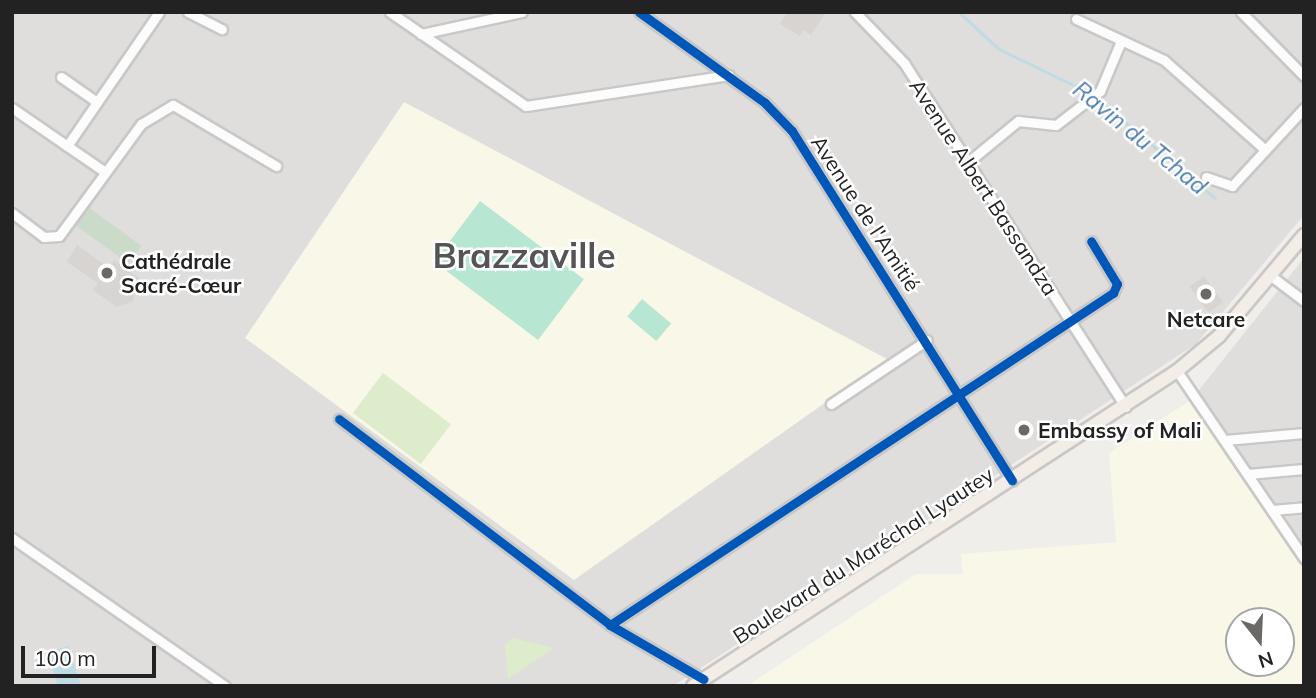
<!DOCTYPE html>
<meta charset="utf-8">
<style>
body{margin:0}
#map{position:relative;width:1316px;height:698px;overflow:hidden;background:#f0eeeb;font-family:Mulish,sans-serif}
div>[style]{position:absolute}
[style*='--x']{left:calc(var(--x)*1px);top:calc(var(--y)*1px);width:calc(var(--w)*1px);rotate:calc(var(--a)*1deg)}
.residential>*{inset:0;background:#dfdedc}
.education>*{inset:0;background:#f8f7e8}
.grass>*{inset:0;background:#ddeccb;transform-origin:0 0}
.cemetery>*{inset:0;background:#cadbca;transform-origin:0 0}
.pitch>*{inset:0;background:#b7e6d2;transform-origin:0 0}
.water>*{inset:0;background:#bfdbe3}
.stream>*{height:2.5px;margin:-1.25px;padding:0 1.25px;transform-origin:1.25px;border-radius:1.25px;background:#bfdbe3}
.building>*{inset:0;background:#d7d4d2;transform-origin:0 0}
.roads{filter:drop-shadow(2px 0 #c9c8c7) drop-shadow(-2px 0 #c9c8c7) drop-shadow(0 2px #c9c8c7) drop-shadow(0 -2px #c9c8c7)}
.minor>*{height:9px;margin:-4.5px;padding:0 4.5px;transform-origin:4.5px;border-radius:4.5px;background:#fdfcfc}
.major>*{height:12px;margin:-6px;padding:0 6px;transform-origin:6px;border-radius:6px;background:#f3ede7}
.cycleway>*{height:9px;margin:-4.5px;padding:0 4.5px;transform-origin:4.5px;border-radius:4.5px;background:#0057b8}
.dots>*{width:19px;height:19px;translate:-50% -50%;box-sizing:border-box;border:4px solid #fff;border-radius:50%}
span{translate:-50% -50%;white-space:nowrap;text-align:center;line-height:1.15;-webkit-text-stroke:5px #fff;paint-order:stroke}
.street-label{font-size:21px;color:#222}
.poi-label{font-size:21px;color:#222;font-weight:700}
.left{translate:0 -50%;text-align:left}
.water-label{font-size:23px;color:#4a7aab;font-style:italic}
.town-label{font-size:35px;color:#555;font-weight:700}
.frame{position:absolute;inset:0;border:14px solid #222;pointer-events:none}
.north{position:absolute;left:1225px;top:607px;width:70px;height:70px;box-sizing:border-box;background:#fff;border:2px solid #a7a7a7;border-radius:50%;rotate:162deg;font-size:19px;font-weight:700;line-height:28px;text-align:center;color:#222}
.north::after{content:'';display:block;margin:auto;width:24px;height:32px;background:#6a6968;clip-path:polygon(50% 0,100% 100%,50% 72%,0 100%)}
.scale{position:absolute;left:21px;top:646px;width:135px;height:32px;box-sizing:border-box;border:4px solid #222;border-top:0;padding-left:9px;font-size:21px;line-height:24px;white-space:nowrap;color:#222;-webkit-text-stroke:5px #fff;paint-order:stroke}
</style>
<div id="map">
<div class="residential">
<div style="clip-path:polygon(12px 12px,1304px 12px,1304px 215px,1196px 344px,673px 686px,12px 686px)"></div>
<div style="clip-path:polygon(1304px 258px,1304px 570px,1191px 400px)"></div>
</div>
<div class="education">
<div style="clip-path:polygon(404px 102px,887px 359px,574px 580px,245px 338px)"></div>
<div style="clip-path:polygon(evenodd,1191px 400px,1304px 570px,1304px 686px,747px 686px,916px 574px,963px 574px,961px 554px,1116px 542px,1109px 453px,1191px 400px,1239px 621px,1281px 621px,1281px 663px,1239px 663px,1239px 621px)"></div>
</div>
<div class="grass">
<div style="left:383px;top:373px;width:85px;height:50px;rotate:37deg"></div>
<div style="clip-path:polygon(513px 638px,554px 648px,508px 679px,505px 645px)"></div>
</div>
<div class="cemetery">
<div style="left:88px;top:207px;width:66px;height:22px;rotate:36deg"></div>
</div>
<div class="pitch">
<div style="left:480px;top:201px;width:130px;height:76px;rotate:37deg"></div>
<div style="left:642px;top:299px;width:38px;height:23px;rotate:40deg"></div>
</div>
<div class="water">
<div style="clip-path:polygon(68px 646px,81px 686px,58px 686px,47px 653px)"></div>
</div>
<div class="stream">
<div style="--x:959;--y:12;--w:54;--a:42.8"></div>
<div style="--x:999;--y:49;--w:103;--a:25.8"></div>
<div style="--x:1092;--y:94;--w:161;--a:40.2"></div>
</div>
<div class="building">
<div style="clip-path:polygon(788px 12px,826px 12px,811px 35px,803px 30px,800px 36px,780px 24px)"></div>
<div style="clip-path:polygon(77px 245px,109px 268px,114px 260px,139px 278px,133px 301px,117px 307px,93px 290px,98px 283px,67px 262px)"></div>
<div style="left:1204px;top:276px;width:32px;height:18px;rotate:54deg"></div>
</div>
<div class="roads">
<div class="minor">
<div style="--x:188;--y:12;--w:38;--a:27"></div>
<div style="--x:390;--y:12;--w:165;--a:34.7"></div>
<div style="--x:526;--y:106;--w:205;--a:-8.7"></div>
<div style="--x:639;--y:12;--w:155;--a:35.8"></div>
<div style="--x:765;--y:103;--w:39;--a:46"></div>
<div style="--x:792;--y:131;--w:413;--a:57.8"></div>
<div style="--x:855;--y:12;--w:71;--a:46.1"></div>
<div style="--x:904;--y:63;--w:409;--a:57.2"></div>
<div style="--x:1241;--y:12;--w:90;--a:45.5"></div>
<div style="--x:1076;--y:19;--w:97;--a:25"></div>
<div style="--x:1164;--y:60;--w:132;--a:41.6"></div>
<div style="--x:421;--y:34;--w:103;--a:-12.3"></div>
<div style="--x:61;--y:77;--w:44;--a:34.8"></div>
<div style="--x:12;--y:108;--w:113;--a:34.5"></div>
<div style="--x:67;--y:146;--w:163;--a:-55.5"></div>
<div style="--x:968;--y:162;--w:65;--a:-39.4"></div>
<div style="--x:1018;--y:121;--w:38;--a:6"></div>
<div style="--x:1056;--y:125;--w:56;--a:-37.7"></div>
<div style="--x:1100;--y:91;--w:54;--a:-67.2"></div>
<div style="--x:1206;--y:177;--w:28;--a:19"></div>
<div style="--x:1232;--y:186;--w:106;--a:-47.3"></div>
<div style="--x:12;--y:213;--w:40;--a:37"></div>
<div style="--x:44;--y:237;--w:15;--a:-4"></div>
<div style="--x:59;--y:236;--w:139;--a:-53.8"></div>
<div style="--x:141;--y:124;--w:37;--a:-31"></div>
<div style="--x:173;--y:105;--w:120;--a:30.6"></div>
<div style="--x:1271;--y:276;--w:41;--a:37.1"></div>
<div style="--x:1177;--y:371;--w:226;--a:55.8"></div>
<div style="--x:831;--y:404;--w:115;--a:-33.7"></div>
<div style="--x:339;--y:419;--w:340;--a:37.2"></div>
<div style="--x:610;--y:625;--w:108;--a:30.1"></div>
<div style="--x:1225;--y:440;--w:79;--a:-5.1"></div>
<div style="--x:1248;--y:474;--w:56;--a:-5.1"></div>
<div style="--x:1272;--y:510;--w:32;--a:-5"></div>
<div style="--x:12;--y:538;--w:259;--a:34.8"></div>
<div style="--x:610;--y:625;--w:603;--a:-33.43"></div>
<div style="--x:1113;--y:293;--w:10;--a:-66"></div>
<div style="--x:1117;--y:284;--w:50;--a:-121.2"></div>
</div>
<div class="major">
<div style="--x:693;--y:686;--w:577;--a:-33.06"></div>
<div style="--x:1177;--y:371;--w:55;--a:-39.8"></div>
<div style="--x:1219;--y:336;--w:132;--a:-49.9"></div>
</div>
</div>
<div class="cycleway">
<div style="--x:639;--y:12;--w:155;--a:35.8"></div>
<div style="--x:765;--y:103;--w:39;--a:46"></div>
<div style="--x:792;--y:131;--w:413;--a:57.8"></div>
<div style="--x:339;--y:419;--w:340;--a:37.2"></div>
<div style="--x:610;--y:625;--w:108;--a:30.1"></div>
<div style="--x:610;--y:625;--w:603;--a:-33.43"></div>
<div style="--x:1113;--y:293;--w:10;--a:-66"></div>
<div style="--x:1117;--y:284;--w:50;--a:-121.2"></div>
</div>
<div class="dots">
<div style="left:107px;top:273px;background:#6a6968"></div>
<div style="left:1206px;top:294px;background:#6a6968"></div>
<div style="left:1024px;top:430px;background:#6a6968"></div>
</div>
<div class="street-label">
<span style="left:984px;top:187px;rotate:57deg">Avenue Albert Bassandza</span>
<span style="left:866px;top:213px;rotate:57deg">Avenue de l'Amitié</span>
<span style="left:863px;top:555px;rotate:-33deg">Boulevard du Maréchal Lyautey</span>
</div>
<div class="poi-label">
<span class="left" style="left:121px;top:273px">Cathédrale<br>Sacré-Cœur</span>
<span style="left:1206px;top:319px">Netcare</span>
<span class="left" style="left:1038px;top:430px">Embassy of Mali</span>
</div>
<div class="water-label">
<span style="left:1140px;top:138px;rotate:39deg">Ravin du Tchad</span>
</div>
<div class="town-label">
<span style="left:524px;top:255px">Brazzaville</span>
</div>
<div class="frame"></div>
<div class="north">N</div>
<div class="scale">100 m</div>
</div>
